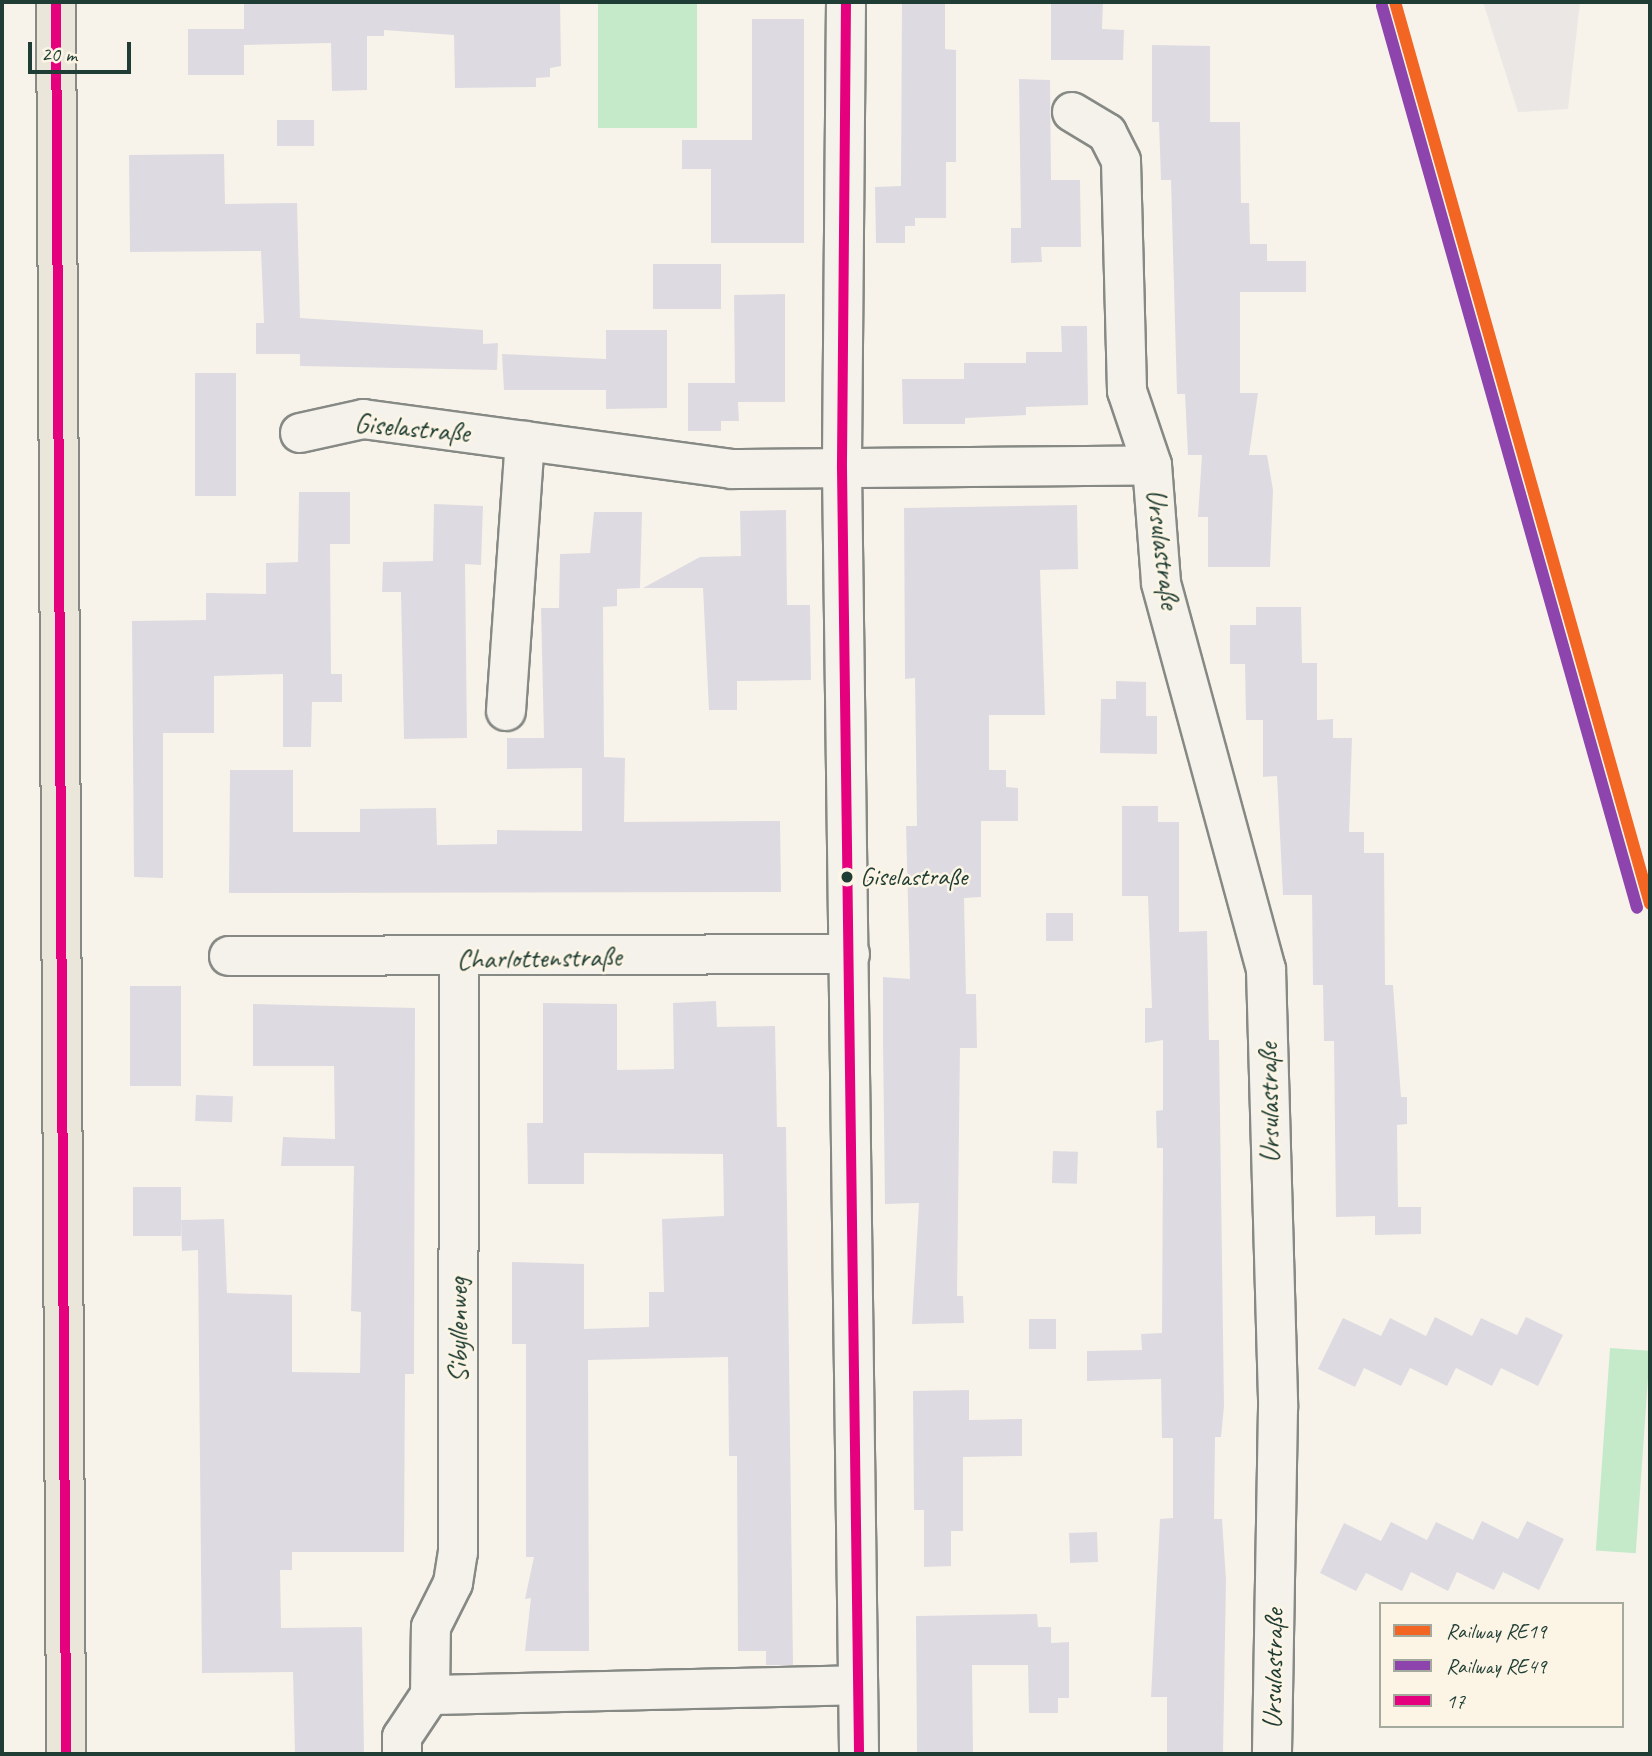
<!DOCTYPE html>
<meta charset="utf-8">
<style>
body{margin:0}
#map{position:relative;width:1652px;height:1756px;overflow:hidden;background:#f7f3ea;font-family:Caveat,sans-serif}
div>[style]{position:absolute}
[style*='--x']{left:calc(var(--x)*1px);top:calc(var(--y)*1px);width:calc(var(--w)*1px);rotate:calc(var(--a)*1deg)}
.built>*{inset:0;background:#eae7e4}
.green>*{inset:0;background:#c5eaca;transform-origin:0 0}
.building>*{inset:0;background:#dddbe1;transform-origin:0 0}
.roads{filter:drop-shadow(2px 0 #868984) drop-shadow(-2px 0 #868984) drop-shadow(0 2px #868984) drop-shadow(0 -2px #868984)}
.minor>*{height:38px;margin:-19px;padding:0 19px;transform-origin:19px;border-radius:19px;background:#f5f2ec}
.primary>*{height:38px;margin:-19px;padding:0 19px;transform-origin:19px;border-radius:19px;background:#ebe6da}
.bus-1>*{height:10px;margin:-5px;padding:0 5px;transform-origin:5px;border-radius:5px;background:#e5007d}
.rail-1>*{height:12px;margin:-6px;padding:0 6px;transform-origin:6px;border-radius:6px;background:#f26522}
.rail-2>*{height:12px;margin:-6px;padding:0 6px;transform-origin:6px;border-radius:6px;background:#8e44ad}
.dots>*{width:19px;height:19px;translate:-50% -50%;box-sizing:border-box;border:4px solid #fcf5e5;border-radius:50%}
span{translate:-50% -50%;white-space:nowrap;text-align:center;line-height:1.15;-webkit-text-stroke:5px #fcf5e5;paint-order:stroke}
.bus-label{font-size:26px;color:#1f3d34}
.left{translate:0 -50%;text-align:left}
.street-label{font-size:28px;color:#1f3d34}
.frame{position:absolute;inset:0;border:4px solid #1f3d34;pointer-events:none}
.legend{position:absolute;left:1379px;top:1602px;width:245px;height:126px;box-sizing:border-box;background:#fcf5e5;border:2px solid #a4ab9e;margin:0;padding:9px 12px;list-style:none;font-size:21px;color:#1f3d34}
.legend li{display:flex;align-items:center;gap:14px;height:35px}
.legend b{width:35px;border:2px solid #a4ab9e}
.scale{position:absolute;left:28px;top:42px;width:103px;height:32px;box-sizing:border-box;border:4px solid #1f3d34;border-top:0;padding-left:9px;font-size:21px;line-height:24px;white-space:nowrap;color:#1f3d34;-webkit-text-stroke:5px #fcf5e5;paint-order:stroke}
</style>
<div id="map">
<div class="built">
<div style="clip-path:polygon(1483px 2px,1580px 2px,1568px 109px,1518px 112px)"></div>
</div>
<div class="green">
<div style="left:598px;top:2px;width:99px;height:126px"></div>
<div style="left:1610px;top:1348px;width:40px;height:203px;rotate:4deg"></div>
</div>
<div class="building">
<div style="clip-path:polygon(244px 2px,560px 2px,561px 66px,550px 68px,550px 77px,536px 78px,536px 87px,455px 88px,454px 35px,384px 30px,384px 36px,367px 36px,367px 90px,332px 91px,331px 43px,244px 45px)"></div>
<div style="clip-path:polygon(902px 2px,945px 2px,945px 49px,956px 50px,956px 162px,946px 162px,946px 218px,915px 218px,915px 226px,905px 226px,905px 243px,876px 243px,875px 187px,901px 186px)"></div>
<div style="clip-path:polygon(1051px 2px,1103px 2px,1102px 29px,1124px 30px,1123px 60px,1051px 60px)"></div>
<div style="clip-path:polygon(752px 19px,804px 19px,804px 243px,711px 243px,711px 169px,682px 169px,682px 140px,752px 140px)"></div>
<div style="left:188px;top:29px;width:56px;height:46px"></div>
<div style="clip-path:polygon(1152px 45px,1210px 46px,1210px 122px,1240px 122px,1241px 203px,1249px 203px,1250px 244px,1267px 244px,1267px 261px,1306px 261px,1306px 292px,1240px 292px,1240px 393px,1258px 393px,1249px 455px,1267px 455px,1273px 490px,1270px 567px,1208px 567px,1208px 517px,1198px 517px,1202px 455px,1188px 455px,1185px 394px,1177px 394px,1171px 180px,1161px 180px,1159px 122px,1152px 122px)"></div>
<div style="clip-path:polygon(1019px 79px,1050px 80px,1051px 180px,1080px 180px,1081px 247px,1041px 247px,1042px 262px,1011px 263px,1011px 228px,1021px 228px)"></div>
<div style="left:277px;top:120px;width:37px;height:26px"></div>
<div style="clip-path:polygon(224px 154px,225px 204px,297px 203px,300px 318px,483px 330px,483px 344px,498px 343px,497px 370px,300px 366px,300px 354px,256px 354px,256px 323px,264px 323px,261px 251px,130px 252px,129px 155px)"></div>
<div style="left:653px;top:264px;width:68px;height:45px"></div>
<div style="clip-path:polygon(785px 294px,785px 402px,738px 402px,739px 421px,721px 421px,721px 431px,688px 431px,688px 383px,735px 383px,734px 295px)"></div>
<div style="clip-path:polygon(1061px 326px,1087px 326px,1088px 405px,1026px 407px,1026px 415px,965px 418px,965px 424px,903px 424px,902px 379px,964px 379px,964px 363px,1026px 363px,1026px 352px,1062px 352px)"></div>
<div style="clip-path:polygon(606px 330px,667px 330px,667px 408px,606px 409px,606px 390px,504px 390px,502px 354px,606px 359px)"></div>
<div style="left:195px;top:373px;width:41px;height:123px"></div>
<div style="clip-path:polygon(299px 492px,350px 492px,350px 544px,330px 544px,331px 674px,342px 674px,342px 702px,312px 702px,311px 747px,283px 747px,283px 674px,214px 676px,214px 733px,163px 733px,163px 878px,134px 877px,132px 621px,206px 620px,206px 593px,266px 594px,266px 563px,298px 562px)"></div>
<div style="clip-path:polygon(434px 504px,483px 506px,481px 565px,465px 564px,467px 738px,404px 739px,401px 592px,382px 592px,383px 562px,433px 561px)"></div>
<div style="clip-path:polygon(1077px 505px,1078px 569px,1040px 570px,1045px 715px,989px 715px,989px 770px,1006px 770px,1006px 787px,1018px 788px,1018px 821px,981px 821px,981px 897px,964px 898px,966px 994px,976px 994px,977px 1048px,960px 1048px,957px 1296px,963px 1296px,964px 1323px,912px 1324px,919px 1203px,885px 1204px,883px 1042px,883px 977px,910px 979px,906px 826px,917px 826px,915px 678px,905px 679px,904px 508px)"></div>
<div style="clip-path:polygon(786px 510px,787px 605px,810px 605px,811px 680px,737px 681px,737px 710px,709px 710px,703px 588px,643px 588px,700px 557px,741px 556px,740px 511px)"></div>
<div style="clip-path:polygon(594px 512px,642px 512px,640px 588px,617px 589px,617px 606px,603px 607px,604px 757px,625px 758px,624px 822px,780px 821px,781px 892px,229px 893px,230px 770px,293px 770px,293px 832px,360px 832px,360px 809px,436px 808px,437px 845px,497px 844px,497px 830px,582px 831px,582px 768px,507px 769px,507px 738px,544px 738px,541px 608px,559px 608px,560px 554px,590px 553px)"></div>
<div style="clip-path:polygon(1256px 607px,1301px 607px,1302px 663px,1317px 663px,1317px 720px,1333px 719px,1333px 738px,1352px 738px,1349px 832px,1364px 832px,1364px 853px,1384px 853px,1385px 985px,1393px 985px,1401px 1097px,1407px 1097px,1407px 1124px,1397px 1125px,1398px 1207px,1421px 1207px,1421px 1234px,1375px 1235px,1375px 1216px,1336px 1217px,1334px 1041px,1324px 1041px,1323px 985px,1313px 985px,1312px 895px,1283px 895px,1277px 776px,1263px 777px,1263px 720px,1246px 720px,1245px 664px,1230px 664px,1230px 625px,1256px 625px)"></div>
<div style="clip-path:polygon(1116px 681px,1146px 682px,1146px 716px,1157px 716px,1157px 754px,1100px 753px,1101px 699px,1116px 699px)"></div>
<div style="clip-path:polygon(1122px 806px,1158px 806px,1158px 822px,1179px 822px,1179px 932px,1207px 931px,1209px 1040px,1219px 1040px,1224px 1406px,1221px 1437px,1215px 1437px,1214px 1519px,1222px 1519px,1226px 1580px,1223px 1754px,1167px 1754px,1167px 1697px,1151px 1697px,1160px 1519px,1173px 1518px,1173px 1438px,1162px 1438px,1161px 1379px,1087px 1381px,1087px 1351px,1142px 1350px,1141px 1334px,1162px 1333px,1163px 1148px,1157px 1148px,1156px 1111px,1163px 1110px,1163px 1040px,1145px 1043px,1145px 1008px,1152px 1008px,1148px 896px,1122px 896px)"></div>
<div style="left:1046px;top:913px;width:27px;height:28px"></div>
<div style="left:130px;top:986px;width:51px;height:100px"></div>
<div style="clip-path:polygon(716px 1001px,717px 1027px,775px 1026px,777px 1127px,786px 1127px,793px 1665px,766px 1665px,766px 1651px,738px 1651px,737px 1456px,729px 1456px,728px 1357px,588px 1360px,589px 1651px,525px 1651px,531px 1598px,525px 1599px,534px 1557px,526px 1557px,526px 1344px,512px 1344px,512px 1262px,584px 1264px,584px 1329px,649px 1327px,649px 1292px,664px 1292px,662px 1219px,724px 1216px,723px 1154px,584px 1153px,584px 1184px,528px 1184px,527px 1123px,543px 1123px,543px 1003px,617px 1004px,617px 1070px,674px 1069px,673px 1003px)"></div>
<div style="clip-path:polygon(253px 1004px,415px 1008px,414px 1374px,405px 1374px,404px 1552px,292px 1552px,292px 1570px,280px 1570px,281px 1628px,362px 1627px,364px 1754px,295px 1754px,293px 1672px,202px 1673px,198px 1250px,182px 1251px,181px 1220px,224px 1219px,227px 1293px,292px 1295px,292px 1372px,360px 1373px,361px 1312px,351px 1311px,354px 1166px,281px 1166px,283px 1137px,335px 1139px,334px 1066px,253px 1066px)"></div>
<div style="left:196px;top:1095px;width:37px;height:26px;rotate:2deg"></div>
<div style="left:1053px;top:1151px;width:25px;height:32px;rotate:2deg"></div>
<div style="left:181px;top:1187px;width:49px;height:48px;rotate:90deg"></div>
<div style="clip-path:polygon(1435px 1317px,1472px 1336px,1481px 1318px,1517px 1335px,1526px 1317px,1563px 1335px,1538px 1386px,1501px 1368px,1492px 1386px,1456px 1368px,1447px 1386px,1410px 1368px,1401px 1386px,1364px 1368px,1355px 1387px,1318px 1369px,1343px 1318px,1381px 1336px,1390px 1318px,1426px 1336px)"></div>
<div style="left:1029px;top:1319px;width:27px;height:30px"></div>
<div style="clip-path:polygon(969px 1390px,969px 1420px,1022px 1419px,1022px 1456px,963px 1457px,963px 1531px,951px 1531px,951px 1566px,924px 1567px,924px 1510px,914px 1510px,913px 1391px)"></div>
<div style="clip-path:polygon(1482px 1521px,1518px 1539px,1527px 1521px,1564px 1539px,1539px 1590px,1503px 1572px,1494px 1590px,1457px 1572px,1448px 1591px,1411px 1572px,1402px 1591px,1366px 1573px,1356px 1591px,1320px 1573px,1344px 1523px,1381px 1541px,1391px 1522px,1427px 1540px,1436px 1522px,1473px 1540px)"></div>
<div style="left:1097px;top:1532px;width:30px;height:28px;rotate:88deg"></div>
<div style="clip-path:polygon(1037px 1614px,1038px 1627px,1051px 1627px,1051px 1643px,1069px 1642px,1069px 1698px,1058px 1698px,1058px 1713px,1029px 1713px,1028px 1665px,972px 1665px,973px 1754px,917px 1754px,916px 1616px)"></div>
</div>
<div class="roads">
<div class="minor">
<div style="--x:846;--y:2;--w:467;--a:90.5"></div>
<div style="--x:842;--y:469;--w:1285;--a:89.24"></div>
<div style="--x:1072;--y:112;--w:41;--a:31"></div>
<div style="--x:1107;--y:133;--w:31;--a:63"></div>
<div style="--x:1121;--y:161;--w:230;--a:88.5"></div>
<div style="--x:1127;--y:391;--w:78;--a:71.3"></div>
<div style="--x:1152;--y:465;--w:118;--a:85.6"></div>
<div style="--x:1161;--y:583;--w:400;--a:74.8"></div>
<div style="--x:1266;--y:969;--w:439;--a:88.4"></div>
<div style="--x:1278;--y:1408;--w:346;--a:91"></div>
<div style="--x:300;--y:433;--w:65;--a:-12.5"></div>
<div style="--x:363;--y:419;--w:371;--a:7.7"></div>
<div style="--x:731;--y:469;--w:421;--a:-0.5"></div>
<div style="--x:506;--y:711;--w:271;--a:-86"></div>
<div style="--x:229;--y:956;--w:621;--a:-0.18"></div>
<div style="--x:430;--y:1695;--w:428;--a:-1.3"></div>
<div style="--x:402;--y:1754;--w:17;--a:-90"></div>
<div style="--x:402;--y:1737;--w:50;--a:-56.3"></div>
<div style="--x:430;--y:1695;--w:68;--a:-89.2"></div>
<div style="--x:431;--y:1627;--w:49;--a:-63.4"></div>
<div style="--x:453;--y:1583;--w:30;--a:-81"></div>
<div style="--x:458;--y:1553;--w:594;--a:-89.9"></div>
</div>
<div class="primary">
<div style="--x:56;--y:2;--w:1752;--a:89.67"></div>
</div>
</div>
<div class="bus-1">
<div style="--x:56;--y:2;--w:1752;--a:89.67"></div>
<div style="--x:846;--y:2;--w:467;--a:90.5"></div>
<div style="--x:842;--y:469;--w:1285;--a:89.24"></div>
</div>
<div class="rail-1">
<div style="--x:1395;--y:2;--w:937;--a:74.21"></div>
</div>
<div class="rail-2">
<div style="--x:1382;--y:6;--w:937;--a:74.21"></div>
</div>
<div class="dots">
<div style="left:847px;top:877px;background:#1f3d34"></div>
</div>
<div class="bus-label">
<span class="left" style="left:860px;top:877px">Giselastraße</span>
</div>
<div class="street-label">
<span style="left:412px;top:428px;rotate:5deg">Giselastraße</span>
<span style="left:1163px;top:549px;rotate:83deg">Ursulastraße</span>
<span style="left:539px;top:958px;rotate:-1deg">Charlottenstraße</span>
<span style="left:1269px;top:1103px;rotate:-91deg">Ursulastraße</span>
<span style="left:458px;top:1330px;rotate:-90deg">Sibyllenweg</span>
<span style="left:1273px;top:1669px;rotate:-89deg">Ursulastraße</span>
</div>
<div class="frame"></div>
<ul class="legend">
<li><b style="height:9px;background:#f26522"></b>Railway RE19</li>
<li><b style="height:9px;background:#8e44ad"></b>Railway RE49</li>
<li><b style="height:9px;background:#e5007d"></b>17</li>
</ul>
<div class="scale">20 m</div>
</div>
